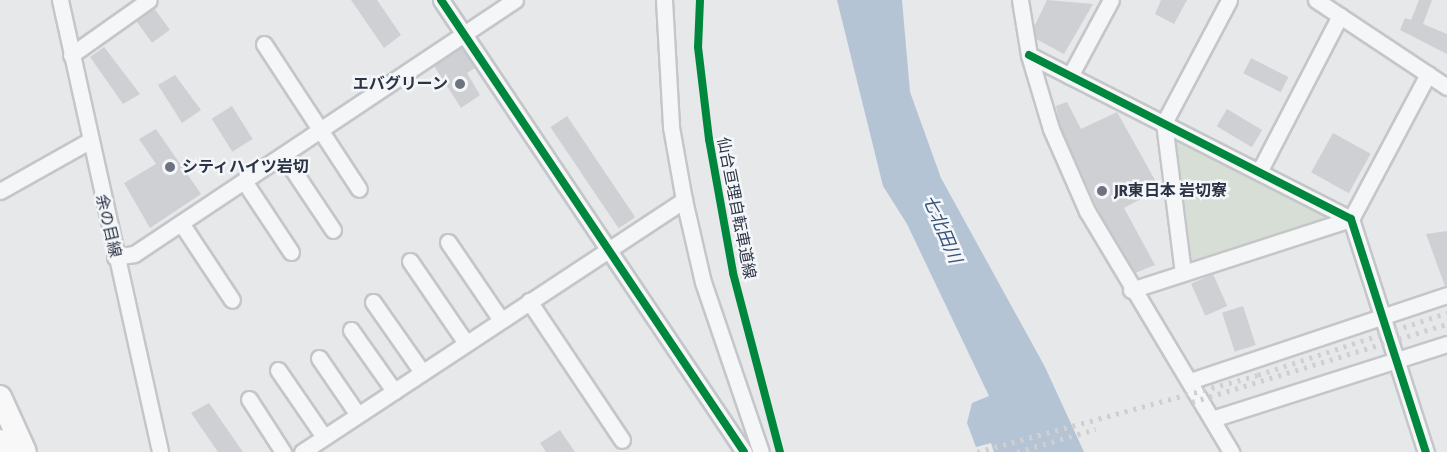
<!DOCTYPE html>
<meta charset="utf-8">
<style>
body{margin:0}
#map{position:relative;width:1447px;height:452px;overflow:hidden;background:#e6e8ea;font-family:"Fira Sans Condensed","Noto Sans JP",sans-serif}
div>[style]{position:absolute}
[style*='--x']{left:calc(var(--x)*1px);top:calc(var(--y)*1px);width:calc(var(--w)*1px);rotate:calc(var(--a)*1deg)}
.green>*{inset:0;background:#d6ded6}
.water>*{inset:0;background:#b4c4d5}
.building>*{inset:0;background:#ced0d3;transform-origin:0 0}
.roads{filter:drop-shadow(2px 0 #c4c6c8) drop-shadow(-2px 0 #c4c6c8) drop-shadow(0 2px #c4c6c8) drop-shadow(0 -2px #c4c6c8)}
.minor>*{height:15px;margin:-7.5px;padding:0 7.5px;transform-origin:7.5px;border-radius:7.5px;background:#f5f6f7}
.secondary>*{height:22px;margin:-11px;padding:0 11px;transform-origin:11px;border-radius:11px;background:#f8f8f8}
.rail>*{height:4.5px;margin-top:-2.25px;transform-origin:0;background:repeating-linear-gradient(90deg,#cecfd2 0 3px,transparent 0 9px)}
.cycleway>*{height:8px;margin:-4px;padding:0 4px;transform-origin:4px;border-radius:4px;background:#00873e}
.dots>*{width:16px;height:16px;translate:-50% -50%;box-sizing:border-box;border:3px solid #f4f6f9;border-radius:50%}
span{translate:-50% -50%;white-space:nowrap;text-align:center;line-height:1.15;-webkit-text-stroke:5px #f4f6f9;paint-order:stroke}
.poi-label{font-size:16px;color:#2b3445;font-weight:700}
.right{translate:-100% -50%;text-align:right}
.left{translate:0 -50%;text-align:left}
.street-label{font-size:16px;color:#2b3445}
.water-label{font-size:18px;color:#34527a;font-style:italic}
</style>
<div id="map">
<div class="green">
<div style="clip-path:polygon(1179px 138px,1326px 214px,1324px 221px,1191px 262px,1170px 144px)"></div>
</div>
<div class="water">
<div style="clip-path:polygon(837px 0,902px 0,910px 92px,941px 178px,1045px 367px,1084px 452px,994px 452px,991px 443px,976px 447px,967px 423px,972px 403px,989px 396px,907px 224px,883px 186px)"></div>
</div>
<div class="building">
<div style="clip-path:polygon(351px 0,377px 0,401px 35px,384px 48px)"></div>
<div style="clip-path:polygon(1047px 0,1093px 4px,1064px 54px,1036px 39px,1034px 27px)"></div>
<div style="clip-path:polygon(1161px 0,1187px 0,1174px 24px,1155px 14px)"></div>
<div style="clip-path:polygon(1419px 0,1432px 0,1423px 24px,1447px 34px,1447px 54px,1400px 30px,1405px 18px,1411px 20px)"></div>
<div style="left:154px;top:8px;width:27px;height:22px;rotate:54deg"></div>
<div style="clip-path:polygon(104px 47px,140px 94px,123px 104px,90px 57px)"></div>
<div style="clip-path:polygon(461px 48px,475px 68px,467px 73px,480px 95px,461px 108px,434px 66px)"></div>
<div style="left:1251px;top:58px;width:42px;height:17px;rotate:27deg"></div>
<div style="clip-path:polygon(175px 75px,201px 110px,182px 123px,158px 85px)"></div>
<div style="clip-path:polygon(1067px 102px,1081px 129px,1117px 112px,1160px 189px,1124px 208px,1155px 265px,1135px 273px,1100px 214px,1060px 126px,1056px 106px)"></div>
<div style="left:232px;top:106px;width:39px;height:24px;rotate:58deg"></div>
<div style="left:1227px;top:109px;width:41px;height:20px;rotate:31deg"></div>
<div style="left:567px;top:116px;width:122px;height:20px;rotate:56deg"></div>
<div style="clip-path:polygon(156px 129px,201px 194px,150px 228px,124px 183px,156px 164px,139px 139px)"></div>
<div style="left:1333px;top:133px;width:43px;height:45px;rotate:29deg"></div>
<div style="clip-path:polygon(1447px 231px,1447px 285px,1445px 286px,1426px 234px)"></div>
<div style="left:1213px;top:274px;width:35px;height:24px;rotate:66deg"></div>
<div style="left:1243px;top:306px;width:41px;height:22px;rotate:72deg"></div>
<div style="clip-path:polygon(209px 403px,243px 452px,218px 452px,191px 413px)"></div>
<div style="clip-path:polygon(560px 430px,575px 452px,546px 452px,540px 443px)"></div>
</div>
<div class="roads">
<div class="minor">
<div style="--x:60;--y:0;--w:463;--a:77.5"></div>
<div style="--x:441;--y:0;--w:544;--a:56.16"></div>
<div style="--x:664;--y:0;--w:127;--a:86.8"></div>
<div style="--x:671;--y:127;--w:74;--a:79.9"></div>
<div style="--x:684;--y:200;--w:84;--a:77"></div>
<div style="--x:703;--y:282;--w:180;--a:71.2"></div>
<div style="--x:1020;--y:0;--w:56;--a:80.7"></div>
<div style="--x:1029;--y:55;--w:77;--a:73.4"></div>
<div style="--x:1051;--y:129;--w:90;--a:66.3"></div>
<div style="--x:1087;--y:211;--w:281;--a:59.1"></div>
<div style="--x:1316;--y:0;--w:157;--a:33.6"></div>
<div style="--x:264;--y:44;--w:173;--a:56.8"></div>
<div style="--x:71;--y:55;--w:95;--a:-35.2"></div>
<div style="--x:1029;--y:55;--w:361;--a:27"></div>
<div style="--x:1351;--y:219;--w:245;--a:72.2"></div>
<div style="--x:1070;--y:76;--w:86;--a:-61.7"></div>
<div style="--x:283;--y:155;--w:90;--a:56.3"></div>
<div style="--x:1259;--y:172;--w:176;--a:-62.6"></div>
<div style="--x:244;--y:181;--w:85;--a:56.5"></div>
<div style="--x:0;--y:191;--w:102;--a:-29.3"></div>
<div style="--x:181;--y:223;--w:92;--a:56.5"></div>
<div style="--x:448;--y:242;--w:94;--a:55.8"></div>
<div style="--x:115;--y:257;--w:19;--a:-9"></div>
<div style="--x:134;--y:254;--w:458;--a:-33.7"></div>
<div style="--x:410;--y:261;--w:99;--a:55.7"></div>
<div style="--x:1183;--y:273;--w:151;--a:-97.2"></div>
<div style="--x:1164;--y:123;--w:139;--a:-62.1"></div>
<div style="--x:1131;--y:290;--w:231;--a:-17.9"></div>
<div style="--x:1351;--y:219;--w:164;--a:-62"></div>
<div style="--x:529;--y:301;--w:167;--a:56.2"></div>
<div style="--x:373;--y:302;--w:85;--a:55"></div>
<div style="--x:351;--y:330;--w:75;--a:54.8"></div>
<div style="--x:319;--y:358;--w:69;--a:55.6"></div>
<div style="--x:278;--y:370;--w:81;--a:55.5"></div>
<div style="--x:1190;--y:381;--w:271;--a:-18.5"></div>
<div style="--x:249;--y:399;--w:63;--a:57.3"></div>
<div style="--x:1212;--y:419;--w:247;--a:-17.7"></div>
<div style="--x:302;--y:452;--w:458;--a:-33.4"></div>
</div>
<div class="secondary">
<div style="--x:0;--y:397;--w:60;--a:65.6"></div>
<div style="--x:0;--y:441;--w:12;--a:66"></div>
</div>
</div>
<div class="rail">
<div style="--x:1192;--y:402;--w:267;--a:-17"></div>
<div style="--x:977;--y:452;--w:291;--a:-15.3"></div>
<div style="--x:1258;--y:375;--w:199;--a:-18.2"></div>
<div style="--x:1017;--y:452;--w:82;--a:-16.2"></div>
</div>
<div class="cycleway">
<div style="--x:441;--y:0;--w:544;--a:56.16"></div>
<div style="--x:700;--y:0;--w:47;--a:92.4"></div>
<div style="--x:698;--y:47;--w:93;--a:83.2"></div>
<div style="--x:709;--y:139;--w:136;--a:79.8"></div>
<div style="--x:733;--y:273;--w:185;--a:75.3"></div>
<div style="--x:1029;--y:55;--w:361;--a:27"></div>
<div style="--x:1351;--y:219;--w:245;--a:72.2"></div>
</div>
<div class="dots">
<div style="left:460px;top:84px;background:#6c737f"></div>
<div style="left:170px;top:167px;background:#6c737f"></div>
<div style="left:1102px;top:191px;background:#6c737f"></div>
</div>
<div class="poi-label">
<span class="right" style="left:448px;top:84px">エバグリーン</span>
<span class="left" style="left:182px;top:167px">シティハイツ岩切</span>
<span class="left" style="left:1114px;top:191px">JR東日本 岩切寮</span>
</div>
<div class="street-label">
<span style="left:736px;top:208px;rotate:79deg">仙台亘理自転車道線</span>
<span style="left:108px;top:226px;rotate:77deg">余の目線</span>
</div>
<div class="water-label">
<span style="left:942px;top:229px;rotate:67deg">七北田川</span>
</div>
</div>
